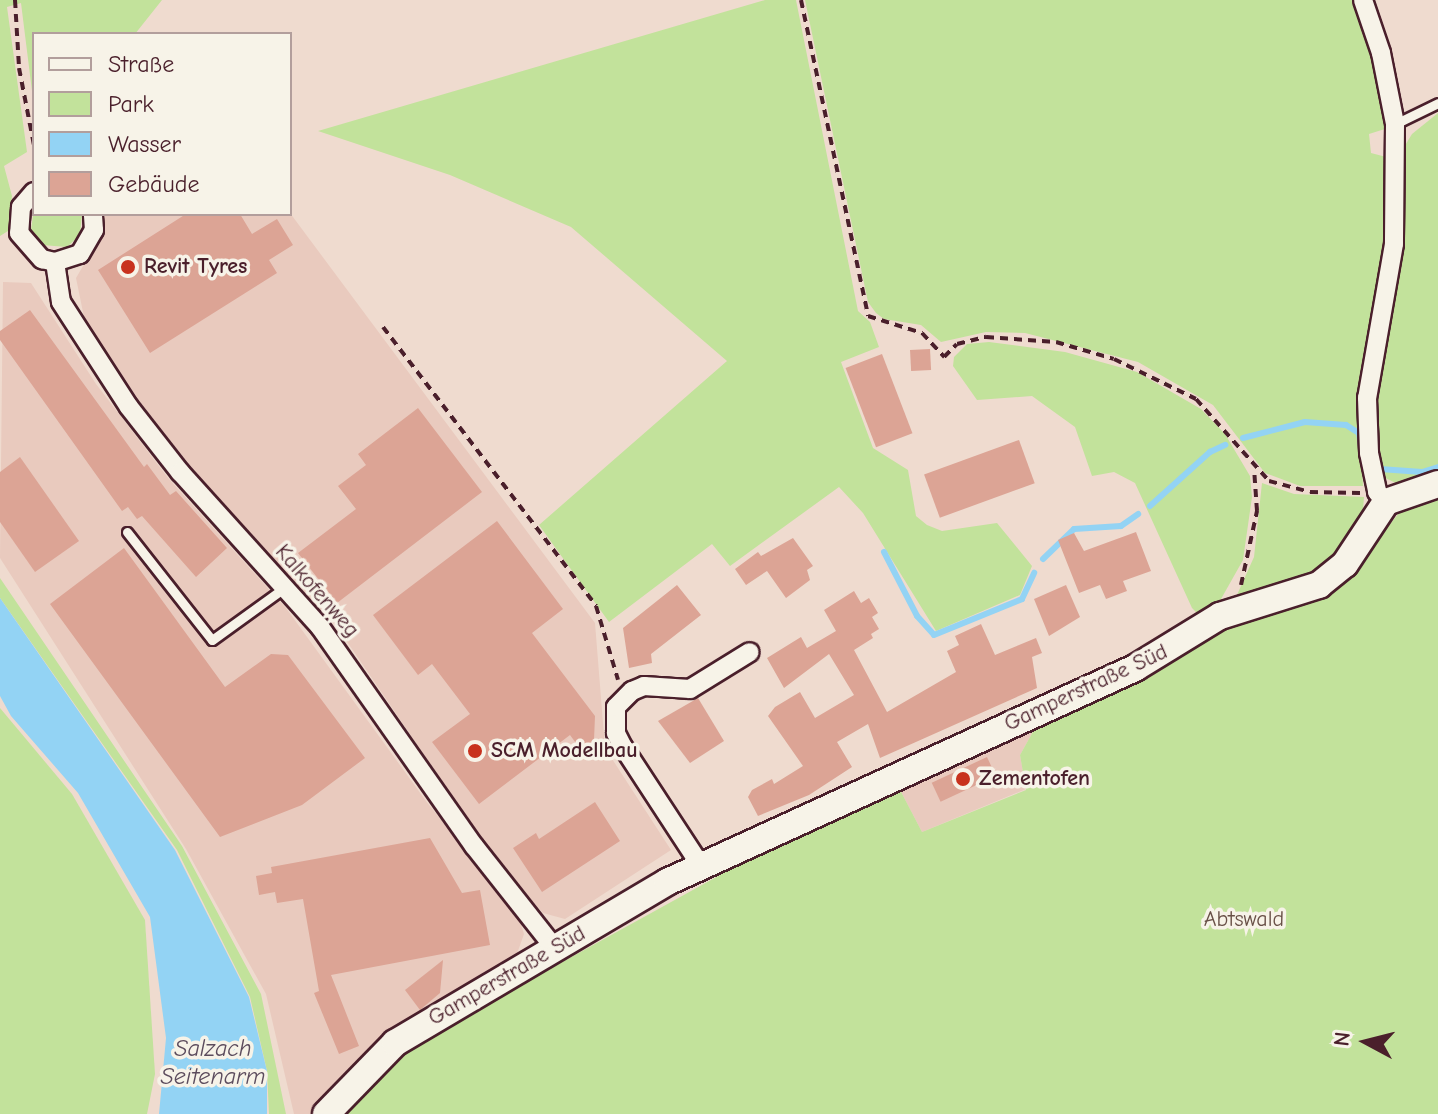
<!DOCTYPE html>
<meta charset="utf-8">
<style>
body{margin:0}
#map{position:relative;width:1438px;height:1114px;overflow:hidden;background:#efdbcf;font-family:"Comic Neue",sans-serif}
div>[style]{position:absolute}
[style*='--x']{left:calc(var(--x)*1px);top:calc(var(--y)*1px);width:calc(var(--w)*1px);rotate:calc(var(--a)*1deg)}
.built>*{inset:0;background:#e9cabe}
.green>*{inset:0;background:#c2e29b}
.water>*{inset:0;background:#93d3f4}
.stream>*{height:6px;margin:-3px;padding:0 3px;transform-origin:3px;border-radius:3px;background:#93d3f4}
.building>*{inset:0;background:#dca495;transform-origin:0 0}
.path>*{height:4px;margin-top:-2px;transform-origin:0;background:repeating-linear-gradient(90deg,#4a1f2b 0 8px,transparent 0 14px)}
.roads{filter:drop-shadow(2px 0 #4a1f2b) drop-shadow(-2px 0 #4a1f2b) drop-shadow(0 2px #4a1f2b) drop-shadow(0 -2px #4a1f2b)}
.lane>*{height:9px;margin:-4.5px;padding:0 4.5px;transform-origin:4.5px;border-radius:4.5px;background:#f7f3e8}
.street>*{height:18px;margin:-9px;padding:0 9px;transform-origin:9px;border-radius:9px;background:#f7f3e8}
.secondary>*{height:26px;margin:-13px;padding:0 13px;transform-origin:13px;border-radius:13px;background:#f7f3e8}
.dots>*{width:22px;height:22px;translate:-50% -50%;box-sizing:border-box;border:4px solid #f7f3e8;border-radius:50%}
span{translate:-50% -50%;white-space:nowrap;text-align:center;line-height:1.15;-webkit-text-stroke:7px #f7f3e8;paint-order:stroke}
.poi-label{font-size:22px;color:#4a1f2b;font-weight:700}
.left{translate:0 -50%;text-align:left}
.street-label{font-size:22px;color:#4a1f2b}
.park-label{font-size:22px;color:#685047}
.water-label{font-size:24px;color:#5c4c5d;font-style:italic}
.legend{position:absolute;left:32px;top:32px;width:260px;height:184px;box-sizing:border-box;background:#f7f3e8;border:2px solid #b29e9c;margin:0;padding:10px 14px;list-style:none;font-size:24px;color:#4a1f2b}
.legend li{display:flex;align-items:center;gap:16px;height:40px}
.legend b{width:40px;border:2px solid #b29e9c}
.north{position:absolute;left:1326px;top:1002px;width:80px;height:80px;-webkit-text-stroke:6px #f7f3e8;paint-order:stroke;rotate:277deg;font-size:22px;font-weight:700;line-height:32px;text-align:center;color:#4a1f2b}
.north::after{content:'';display:block;margin:auto;width:28px;height:36px;background:#4a1f2b;clip-path:polygon(50% 0,100% 100%,50% 72%,0 100%)}
</style>
<div id="map">
<div class="built">
<div style="clip-path:polygon(290px 213px,595px 623px,605px 748px,671px 850px,565px 919px,543px 913px,495px 859px,337px 627px,216px 498px,140px 402px,84px 317px,76px 278px,100px 237px,103px 214px)"></div>
<div style="clip-path:polygon(3px 282px,31px 283px,96px 384px,169px 479px,286px 608px,426px 801px,519px 918px,524px 934px,513px 965px,410px 1019px,353px 1065px,312px 1114px,294px 1114px,266px 994px,186px 849px,0 558px)"></div>
<div style="clip-path:polygon(1035px 728px,1020px 755px,1026px 789px,922px 832px,898px 786px)"></div>
</div>
<div class="green">
<div style="clip-path:polygon(0 0,162px 0,135px 34px,34px 34px,34px 107px,21px 3px,7px 7px,27px 152px,4px 166px,12px 196px,8px 231px,0 236px)"></div>
<div style="clip-path:polygon(765px 0,796px 0,858px 311px,870px 322px,879px 347px,841px 362px,873px 448px,908px 470px,916px 516px,927px 525px,942px 531px,997px 523px,1032px 566px,1020px 595px,936px 631px,863px 513px,839px 487px,730px 566px,712px 544px,609px 622px,539px 525px,727px 361px,571px 227px,450px 175px,318px 131px)"></div>
<div style="clip-path:polygon(805px 0,1356px 0,1369px 34px,1388px 128px,1369px 134px,1371px 153px,1390px 158px,1389px 224px,1361px 451px,1363px 486px,1300px 486px,1265px 473px,1213px 405px,1138px 362px,1025px 333px,986px 332px,941px 342px,921px 325px,884px 319px,876px 313px,868px 302px)"></div>
<div style="clip-path:polygon(1438px 113px,1438px 478px,1402px 486px,1379px 475px,1371px 427px,1401px 152px,1412px 134px)"></div>
<div style="clip-path:polygon(34px 208px,34px 214px,82px 214px,80px 235px,67px 247px,42px 245px,31px 230px)"></div>
<div style="clip-path:polygon(989px 342px,1065px 352px,1137px 372px,1201px 409px,1225px 434px,1250px 476px,1252px 497px,1243px 560px,1212px 615px,1201px 617px,1192px 608px,1135px 483px,1114px 472px,1092px 476px,1075px 427px,1032px 396px,977px 400px,953px 366px,954px 357px,967px 344px)"></div>
<div style="clip-path:polygon(1262px 483px,1294px 494px,1364px 497px,1362px 523px,1335px 567px,1232px 606px,1254px 557px)"></div>
<div style="clip-path:polygon(1438px 490px,1438px 1114px,346px 1114px,419px 1041px,834px 812px,898px 786px,922px 832px,1026px 790px,1020px 755px,1035px 728px,1207px 633px,1336px 591px,1399px 513px)"></div>
<div style="clip-path:polygon(0 578px,182px 846px,261px 994px,286px 1114px,269px 1114px,267px 1071px,250px 997px,177px 850px,0 598px)"></div>
<div style="clip-path:polygon(0 708px,72px 794px,145px 920px,155px 1074px,147px 1114px,0 1114px)"></div>
</div>
<div class="water">
<div style="clip-path:polygon(0 598px,175px 850px,249px 997px,267px 1071px,267px 1114px,159px 1114px,166px 1038px,150px 917px,78px 793px,11px 716px,0 696px)"></div>
</div>
<div class="stream">
<div style="--x:1243;--y:438;--w:64;--a:-14.5"></div>
<div style="--x:1305;--y:422;--w:41;--a:4.2"></div>
<div style="--x:1346;--y:425;--w:15;--a:32"></div>
<div style="--x:1359;--y:433;--w:33;--a:81"></div>
<div style="--x:1380;--y:469;--w:42;--a:4.1"></div>
<div style="--x:1422;--y:472;--w:17;--a:-17"></div>
<div style="--x:1150;--y:506;--w:81;--a:-42"></div>
<div style="--x:1210;--y:452;--w:17;--a:-25"></div>
<div style="--x:884;--y:552;--w:72;--a:62.7"></div>
<div style="--x:917;--y:616;--w:25;--a:48"></div>
<div style="--x:934;--y:635;--w:95;--a:-22.2"></div>
<div style="--x:1022;--y:599;--w:29;--a:-65"></div>
<div style="--x:1043;--y:559;--w:43;--a:-44.1"></div>
<div style="--x:1074;--y:529;--w:47;--a:-3.7"></div>
<div style="--x:1121;--y:526;--w:21;--a:-35"></div>
</div>
<div class="building">
<div style="clip-path:polygon(186px 214px,240px 214px,252px 234px,277px 219px,293px 245px,269px 260px,277px 273px,150px 353px,98px 270px)"></div>
<div style="clip-path:polygon(30px 310px,144px 467px,147px 464px,170px 495px,176px 491px,227px 548px,196px 577px,142px 516px,137px 519px,128px 507px,122px 511px,0 340px,0 331px)"></div>
<div style="left:930px;top:349px;width:21px;height:20px;rotate:87deg"></div>
<div style="left:882px;top:354px;width:85px;height:39px;rotate:69deg"></div>
<div style="clip-path:polygon(418px 408px,482px 492px,337px 603px,298px 553px,356px 509px,338px 486px,366px 465px,358px 454px)"></div>
<div style="left:1019px;top:440px;width:46px;height:101px;rotate:70deg"></div>
<div style="clip-path:polygon(20px 457px,79px 541px,35px 572px,0 522px,0 472px)"></div>
<div style="clip-path:polygon(497px 521px,563px 609px,532px 633px,595px 716px,594px 740px,581px 750px,570px 735px,479px 804px,432px 742px,470px 714px,432px 664px,418px 675px,373px 615px)"></div>
<div style="clip-path:polygon(1136px 532px,1151px 571px,1123px 581px,1127px 591px,1106px 599px,1100px 585px,1079px 593px,1058px 540px,1074px 533px,1084px 551px)"></div>
<div style="clip-path:polygon(793px 538px,813px 566px,807px 570px,810px 580px,786px 598px,767px 571px,746px 585px,735px 569px,758px 552px,761px 556px)"></div>
<div style="clip-path:polygon(124px 548px,225px 687px,271px 654px,288px 655px,365px 758px,302px 805px,220px 837px,50px 604px)"></div>
<div style="clip-path:polygon(677px 585px,701px 615px,651px 654px,652px 663px,629px 668px,623px 628px)"></div>
<div style="clip-path:polygon(1066px 585px,1080px 617px,1049px 636px,1034px 599px)"></div>
<div style="clip-path:polygon(854px 591px,861px 603px,869px 598px,878px 613px,872px 617px,879px 629px,871px 634px,873px 638px,854px 650px,887px 712px,956px 672px,947px 651px,959px 645px,955px 636px,981px 624px,995px 655px,1036px 638px,1042px 653px,1032px 657px,1037px 688px,880px 758px,868px 724px,837px 742px,852px 767px,809px 795px,758px 816px,748px 797px,752px 790px,772px 779px,774px 784px,803px 766px,768px 716px,775px 707px,800px 692px,815px 718px,854px 695px,829px 654px,784px 688px,767px 658px,801px 637px,807px 648px,836px 631px,824px 610px)"></div>
<div style="clip-path:polygon(698px 698px,724px 741px,690px 763px,658px 721px)"></div>
<div style="left:987px;top:757px;width:21px;height:61px;rotate:65deg"></div>
<div style="clip-path:polygon(595px 802px,620px 841px,542px 892px,513px 848px,536px 833px,539px 839px)"></div>
<div style="clip-path:polygon(430px 838px,462px 893px,480px 890px,490px 945px,331px 975px,359px 1046px,339px 1054px,314px 993px,319px 991px,303px 899px,277px 903px,275px 892px,259px 895px,256px 876px,272px 873px,271px 867px)"></div>
<div style="clip-path:polygon(443px 960px,440px 993px,420px 1010px,405px 990px)"></div>
</div>
<div class="path">
<div style="--x:15;--y:0;--w:68;--a:86.6"></div>
<div style="--x:19;--y:68;--w:78;--a:79"></div>
<div style="--x:801;--y:0;--w:323;--a:78"></div>
<div style="--x:868;--y:316;--w:57;--a:17.5"></div>
<div style="--x:922;--y:333;--w:33;--a:47"></div>
<div style="--x:944;--y:357;--w:18;--a:-45"></div>
<div style="--x:957;--y:344;--w:30;--a:-14"></div>
<div style="--x:986;--y:337;--w:70;--a:4.1"></div>
<div style="--x:1056;--y:342;--w:60;--a:16.3"></div>
<div style="--x:1114;--y:359;--w:91;--a:26"></div>
<div style="--x:1196;--y:399;--w:110;--a:48.3"></div>
<div style="--x:1269;--y:481;--w:42;--a:15"></div>
<div style="--x:1310;--y:492;--w:50;--a:1.1"></div>
<div style="--x:383;--y:327;--w:351;--a:52.6"></div>
<div style="--x:596;--y:606;--w:77;--a:73.4"></div>
<div style="--x:1241;--y:585;--w:76;--a:-77.8"></div>
<div style="--x:1257;--y:511;--w:39;--a:-94"></div>
</div>
<div class="roads">
<div class="lane">
<div style="--x:1395;--y:124;--w:48;--a:-26"></div>
<div style="--x:127;--y:532;--w:137;--a:51.8"></div>
<div style="--x:212;--y:640;--w:89;--a:-35.8"></div>
</div>
<div class="street">
<div style="--x:1363;--y:0;--w:56;--a:71.2"></div>
<div style="--x:1381;--y:53;--w:72;--a:78.8"></div>
<div style="--x:1395;--y:124;--w:120;--a:90.5"></div>
<div style="--x:1394;--y:244;--w:156;--a:99.9"></div>
<div style="--x:1367;--y:398;--w:55;--a:87.9"></div>
<div style="--x:1369;--y:453;--w:40;--a:78"></div>
<div style="--x:1377;--y:492;--w:13;--a:48"></div>
<div style="--x:34;--y:192;--w:20;--a:131"></div>
<div style="--x:21;--y:207;--w:26;--a:94"></div>
<div style="--x:19;--y:233;--w:35;--a:49"></div>
<div style="--x:42;--y:259;--w:13;--a:13"></div>
<div style="--x:55;--y:262;--w:26;--a:-18"></div>
<div style="--x:80;--y:254;--w:28;--a:-60"></div>
<div style="--x:94;--y:230;--w:16;--a:-94"></div>
<div style="--x:55;--y:262;--w:40;--a:81.5"></div>
<div style="--x:61;--y:302;--w:125;--a:57.1"></div>
<div style="--x:129;--y:407;--w:83;--a:51.9"></div>
<div style="--x:180;--y:472;--w:209;--a:47.9"></div>
<div style="--x:320;--y:627;--w:268;--a:54.9"></div>
<div style="--x:474;--y:846;--w:132;--a:51.7"></div>
<div style="--x:701;--y:866;--w:142;--a:-123.2"></div>
<div style="--x:623;--y:747;--w:16;--a:-117"></div>
<div style="--x:616;--y:733;--w:26;--a:-90"></div>
<div style="--x:616;--y:707;--w:23;--a:-45"></div>
<div style="--x:632;--y:691;--w:13;--a:-23"></div>
<div style="--x:644;--y:686;--w:46;--a:3.7"></div>
<div style="--x:690;--y:689;--w:70;--a:-31.7"></div>
</div>
<div class="secondary">
<div style="--x:326;--y:1114;--w:99;--a:-45.8"></div>
<div style="--x:395;--y:1043;--w:316;--a:-30.6"></div>
<div style="--x:667;--y:882;--w:515;--a:-24.57"></div>
<div style="--x:1135;--y:668;--w:100;--a:-31.5"></div>
<div style="--x:1220;--y:616;--w:104;--a:-17.4"></div>
<div style="--x:1319;--y:585;--w:33;--a:-39"></div>
<div style="--x:1345;--y:564;--w:74;--a:-56.5"></div>
<div style="--x:1386;--y:502;--w:55;--a:-19.1"></div>
</div>
</div>
<div class="dots">
<div style="left:128px;top:267px;background:#c8321e"></div>
<div style="left:475px;top:751px;background:#c8321e"></div>
<div style="left:963px;top:779px;background:#c8321e"></div>
</div>
<div class="poi-label">
<span class="left" style="left:144px;top:267px">Revit Tyres</span>
<span class="left" style="left:491px;top:751px">SCM Modellbau</span>
<span class="left" style="left:979px;top:779px">Zementofen</span>
</div>
<div class="street-label">
<span style="left:317px;top:591px;rotate:49deg">Kalkofenweg</span>
<span style="left:1086px;top:688px;rotate:-25deg">Gamperstraße Süd</span>
<span style="left:507px;top:976px;rotate:-30deg">Gamperstraße Süd</span>
</div>
<div class="park-label">
<span style="left:1244px;top:920px">Abtswald</span>
</div>
<div class="water-label">
<span style="left:213px;top:1063px">Salzach<br>Seitenarm</span>
</div>
<ul class="legend">
<li><b style="height:10px;background:#f7f3e8"></b>Straße</li>
<li><b style="height:22px;background:#c2e29b"></b>Park</li>
<li><b style="height:22px;background:#93d3f4"></b>Wasser</li>
<li><b style="height:22px;background:#dca495"></b>Gebäude</li>
</ul>
<div class="north">N</div>
</div>
